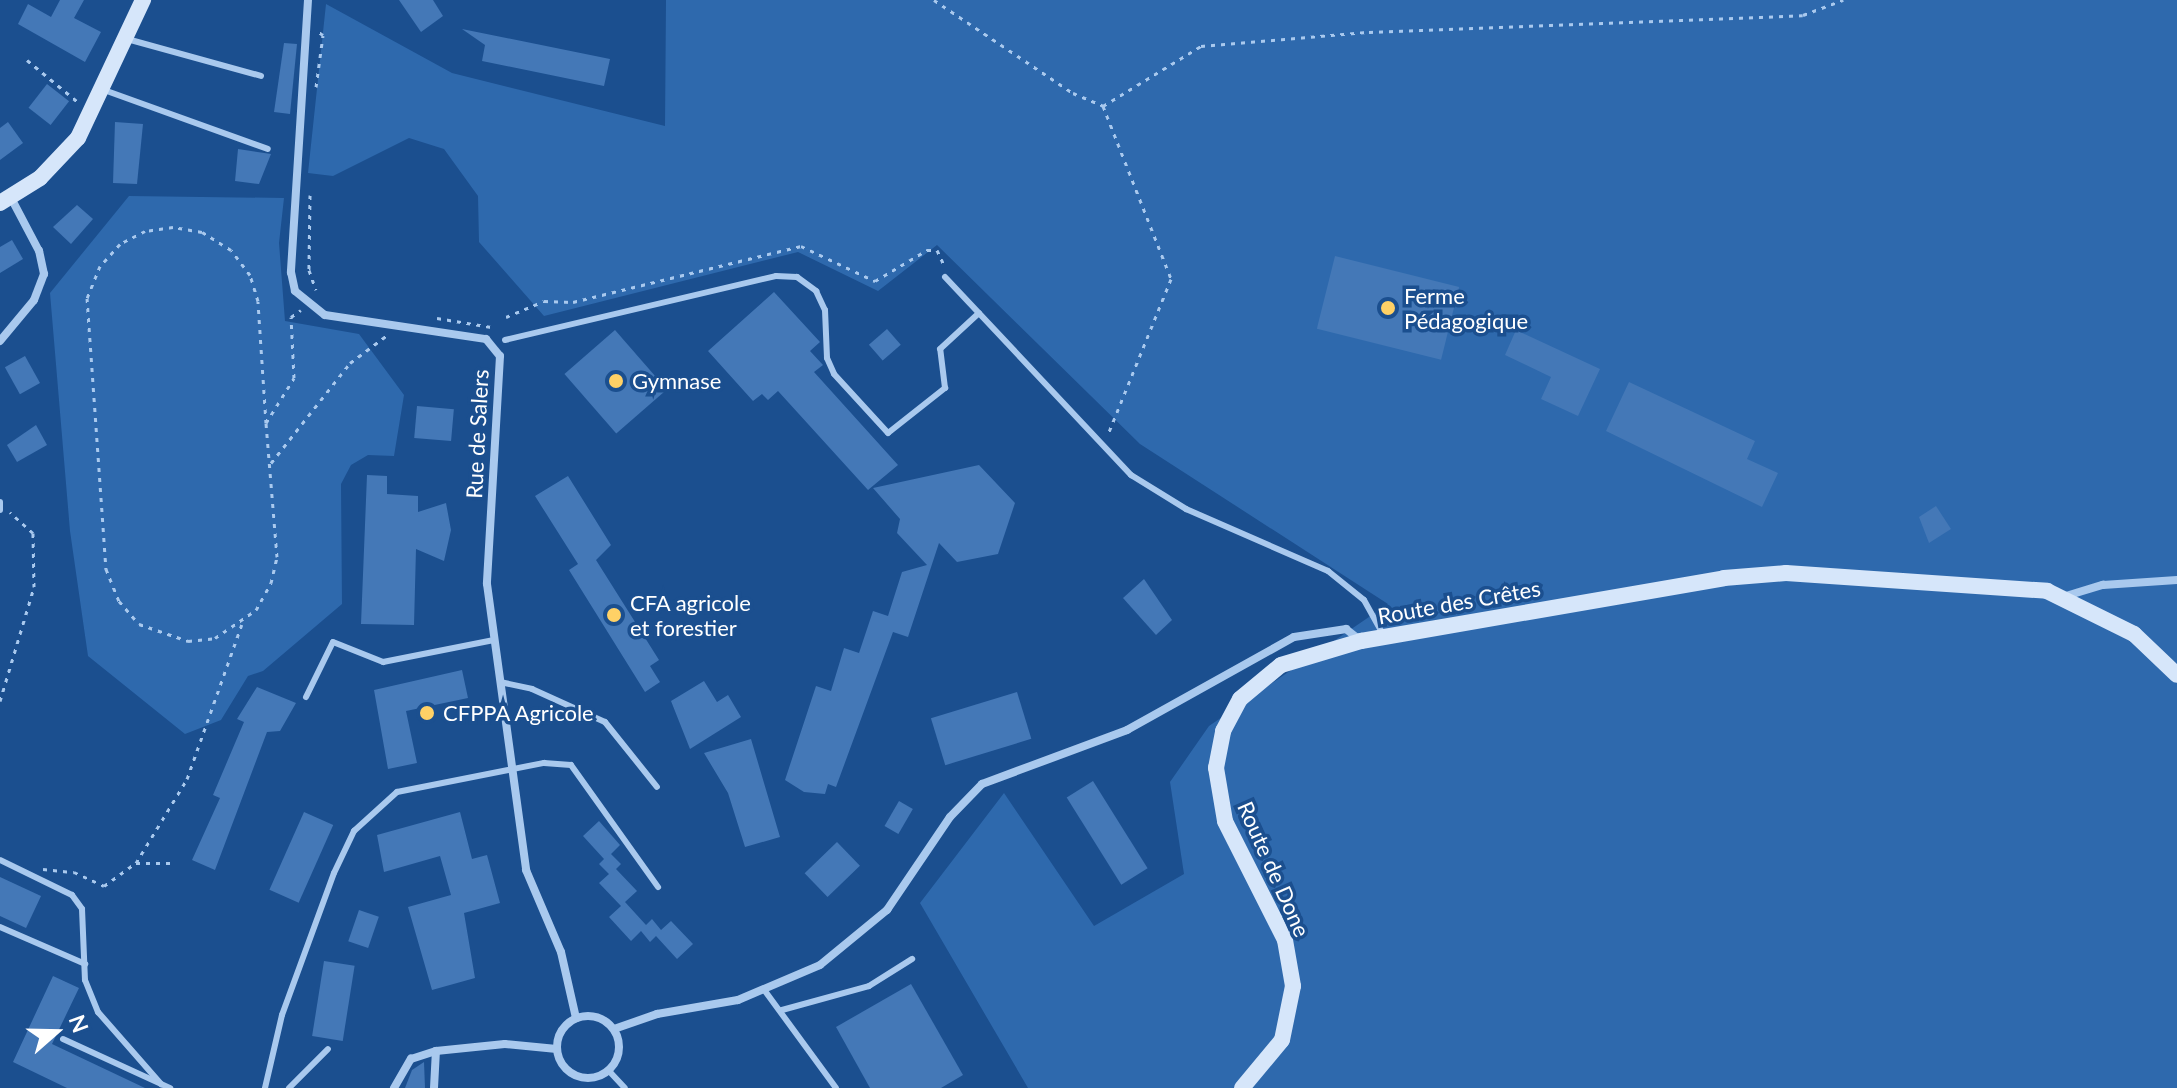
<!DOCTYPE html>
<meta charset="utf-8">
<style>
body{margin:0}
#map{position:relative;width:2177px;height:1088px;overflow:hidden;background:#1b4f8f;font-family:Lato,sans-serif}
div>[style]{position:absolute}
[style*='--x']{left:calc(var(--x)*1px);top:calc(var(--y)*1px);width:calc(var(--w)*1px);rotate:calc(var(--a)*1deg)}
.green>*{inset:0;background:#2e69ad}
.building>*{inset:0;background:#4478b7;transform-origin:0 0}
.path>*{height:3px;margin-top:-1.5px;transform-origin:0;background:repeating-linear-gradient(90deg,#a9c9ee 0 4px,transparent 0 10px)}
.lane>*{height:6px;margin:-3px;padding:0 3px;transform-origin:3px;border-radius:3px;background:#a9c9ee}
.street>*{height:8px;margin:-4px;padding:0 4px;transform-origin:4px;border-radius:4px;background:#a9c9ee}
.street>.ring{margin:-4px;padding:0;box-sizing:content-box;background:none;border:8px solid #a9c9ee;border-radius:50%}
.secondary>*{height:16px;margin:-8px;padding:0 8px;transform-origin:8px;border-radius:8px;background:#d6e6fa}
.dots>*{width:22px;height:22px;translate:-50% -50%;box-sizing:border-box;border:4px solid #1b4f8f;border-radius:50%}
span{translate:-50% -50%;white-space:nowrap;text-align:center;line-height:1.15;-webkit-text-stroke:7px #1b4f8f;paint-order:stroke}
.poi-label{font-size:22px;color:#fff}
.left{translate:0 -50%;text-align:left}
.street-label{font-size:22px;color:#fff}
.north{position:absolute;left:16px;top:992px;width:80px;height:80px;-webkit-text-stroke:6px #1b4f8f;paint-order:stroke;rotate:70deg;font-size:22px;font-weight:700;line-height:32px;text-align:center;color:#fff}
.north::after{content:'';display:block;margin:auto;width:28px;height:36px;background:#fff;clip-path:polygon(50% 0,100% 100%,50% 72%,0 100%)}
</style>
<div id="map">
<div class="green">
<div style="clip-path:polygon(666px 0,2177px 0,2177px 1088px,1028px 1088px,920px 903px,1004px 793px,1094px 926px,1184px 874px,1170px 782px,1209px 726px,1388px 604px,1140px 444px,937px 245px,878px 291px,798px 252px,544px 316px,479px 242px,478px 196px,444px 149px,409px 138px,333px 176px,308px 173px,326px 4px,452px 73px,665px 126px)"></div>
<div style="clip-path:polygon(129px 196px,284px 198px,279px 243px,285px 321px,359px 334px,404px 395px,394px 456px,368px 455px,351px 465px,341px 484px,342px 604px,263px 671px,248px 676px,221px 720px,185px 734px,88px 656px,70px 531px,50px 293px)"></div>
</div>
<div class="building">
<div style="clip-path:polygon(60px 0,84px 0,74px 18px,101px 32px,85px 62px,18px 24px,28px 4px,51px 17px)"></div>
<div style="clip-path:polygon(399px 0,433px 0,443px 16px,421px 32px)"></div>
<div style="clip-path:polygon(462px 29px,610px 59px,604px 86px,482px 61px,485px 45px)"></div>
<div style="clip-path:polygon(284px 43px,297px 44px,290px 114px,274px 112px)"></div>
<div style="left:47px;top:84px;width:28px;height:30px;rotate:38deg"></div>
<div style="clip-path:polygon(8px 122px,23px 143px,0 160px,0 128px)"></div>
<div style="clip-path:polygon(115px 122px,143px 124px,137px 184px,113px 183px)"></div>
<div style="clip-path:polygon(238px 149px,271px 154px,259px 184px,235px 181px)"></div>
<div style="clip-path:polygon(77px 205px,93px 219px,71px 244px,53px 227px)"></div>
<div style="clip-path:polygon(12px 240px,23px 259px,0 273px,0 247px)"></div>
<div style="left:1335px;top:256px;width:128px;height:75px;rotate:14deg"></div>
<div style="clip-path:polygon(774px 292px,820px 342px,810px 351px,823px 365px,814px 372px,898px 465px,868px 490px,778px 391px,768px 400px,762px 394px,753px 401px,708px 351px)"></div>
<div style="left:887px;top:329px;width:21px;height:24px;rotate:49deg"></div>
<div style="left:615px;top:330px;width:79px;height:67px;rotate:49deg"></div>
<div style="clip-path:polygon(1516px 330px,1600px 369px,1578px 416px,1541px 399px,1551px 377px,1505px 355px)"></div>
<div style="left:25px;top:356px;width:31px;height:23px;rotate:61deg"></div>
<div style="clip-path:polygon(1629px 382px,1755px 441px,1747px 459px,1778px 473px,1762px 507px,1606px 431px)"></div>
<div style="left:417px;top:406px;width:37px;height:32px;rotate:5deg"></div>
<div style="clip-path:polygon(36px 425px,47px 445px,17px 462px,7px 445px)"></div>
<div style="clip-path:polygon(979px 465px,1015px 503px,998px 554px,957px 562px,939px 543px,908px 637px,893px 632px,836px 787px,828px 784px,825px 794px,804px 792px,785px 780px,816px 686px,831px 691px,844px 648px,859px 653px,873px 611px,888px 616px,902px 572px,927px 565px,897px 533px,900px 519px,873px 488px)"></div>
<div style="clip-path:polygon(367px 475px,387px 476px,387px 494px,418px 496px,418px 512px,446px 503px,451px 530px,444px 561px,416px 549px,414px 625px,361px 624px)"></div>
<div style="clip-path:polygon(568px 476px,611px 545px,596px 560px,659px 660px,650px 666px,660px 682px,645px 692px,569px 570px,578px 564px,535px 496px)"></div>
<div style="clip-path:polygon(1936px 506px,1951px 529px,1929px 543px,1919px 517px)"></div>
<div style="clip-path:polygon(1144px 579px,1172px 620px,1156px 635px,1123px 598px)"></div>
<div style="clip-path:polygon(462px 670px,468px 698px,406px 711px,417px 763px,388px 769px,374px 690px)"></div>
<div style="clip-path:polygon(704px 681px,717px 702px,728px 695px,741px 717px,690px 749px,671px 701px)"></div>
<div style="clip-path:polygon(257px 687px,296px 703px,280px 731px,267px 732px,215px 870px,192px 860px,220px 798px,213px 795px,244px 722px,237px 719px)"></div>
<div style="left:1017px;top:692px;width:49px;height:90px;rotate:73deg"></div>
<div style="clip-path:polygon(751px 739px,780px 837px,745px 847px,728px 793px,704px 753px)"></div>
<div style="left:1093px;top:781px;width:103px;height:31px;rotate:58deg"></div>
<div style="left:899px;top:801px;width:16px;height:29px;rotate:30deg"></div>
<div style="left:304px;top:812px;width:32px;height:85px;rotate:24deg"></div>
<div style="clip-path:polygon(460px 812px,472px 859px,487px 855px,500px 903px,464px 913px,475px 978px,432px 990px,408px 907px,451px 895px,440px 856px,384px 872px,377px 835px)"></div>
<div style="clip-path:polygon(599px 821px,620px 845px,611px 854px,621px 864px,616px 869px,637px 891px,625px 902px,646px 925px,652px 919px,661px 930px,671px 921px,693px 944px,677px 959px,656px 936px,650px 942px,641px 931px,631px 941px,609px 917px,621px 906px,599px 883px,609px 874px,599px 864px,604px 859px,583px 836px)"></div>
<div style="left:837px;top:842px;width:33px;height:45px;rotate:46deg"></div>
<div style="clip-path:polygon(0 877px,41px 896px,26px 928px,0 916px)"></div>
<div style="left:359px;top:910px;width:21px;height:33px;rotate:19deg"></div>
<div style="left:324px;top:961px;width:31px;height:76px;rotate:9deg"></div>
<div style="clip-path:polygon(53px 976px,79px 988px,52px 1044px,145px 1088px,67px 1088px,13px 1062px)"></div>
<div style="clip-path:polygon(911px 984px,963px 1075px,941px 1088px,870px 1088px,836px 1027px)"></div>
<div style="clip-path:polygon(424px 1062px,425px 1088px,405px 1088px,412px 1070px)"></div>
</div>
<div class="path">
<div style="--x:934;--y:0;--w:167;--a:33.8"></div>
<div style="--x:1073;--y:93;--w:33;--a:23"></div>
<div style="--x:1103;--y:106;--w:186;--a:68.5"></div>
<div style="--x:1171;--y:279;--w:167;--a:112.1"></div>
<div style="--x:27;--y:60;--w:66;--a:39.5"></div>
<div style="--x:316;--y:87;--w:52;--a:-82.3"></div>
<div style="--x:323;--y:35;--w:7;--a:-146"></div>
<div style="--x:1103;--y:106;--w:115;--a:-31.5"></div>
<div style="--x:1201;--y:46;--w:169;--a:-4.8"></div>
<div style="--x:1369;--y:32;--w:434;--a:-2.2"></div>
<div style="--x:1803;--y:15;--w:43;--a:-20.6"></div>
<div style="--x:310;--y:195;--w:75;--a:90.8"></div>
<div style="--x:309;--y:270;--w:21;--a:71"></div>
<div style="--x:506;--y:317;--w:41;--a:-22.8"></div>
<div style="--x:544;--y:301;--w:29;--a:2"></div>
<div style="--x:573;--y:302;--w:235;--a:-13.8"></div>
<div style="--x:801;--y:246;--w:82;--a:25.3"></div>
<div style="--x:875;--y:281;--w:61;--a:-30.8"></div>
<div style="--x:927;--y:250;--w:10;--a:0"></div>
<div style="--x:937;--y:250;--w:17;--a:65"></div>
<div style="--x:437;--y:318;--w:55;--a:9.5"></div>
<div style="--x:266;--y:423;--w:122;--a:-93.8"></div>
<div style="--x:258;--y:301;--w:27;--a:-107"></div>
<div style="--x:250;--y:275;--w:31;--a:-127"></div>
<div style="--x:231;--y:250;--w:34;--a:-148"></div>
<div style="--x:202;--y:232;--w:29;--a:-170"></div>
<div style="--x:173;--y:227;--w:28;--a:172"></div>
<div style="--x:145;--y:231;--w:28;--a:153"></div>
<div style="--x:120;--y:244;--w:30;--a:132"></div>
<div style="--x:100;--y:266;--w:35;--a:112"></div>
<div style="--x:87;--y:298;--w:272;--a:86"></div>
<div style="--x:106;--y:569;--w:35;--a:68"></div>
<div style="--x:119;--y:601;--w:30;--a:49"></div>
<div style="--x:139;--y:624;--w:52;--a:19.1"></div>
<div style="--x:188;--y:641;--w:27;--a:-6"></div>
<div style="--x:215;--y:638;--w:50;--a:-34.3"></div>
<div style="--x:256;--y:610;--w:31;--a:-61"></div>
<div style="--x:271;--y:583;--w:27;--a:-77"></div>
<div style="--x:277;--y:557;--w:134;--a:-94.7"></div>
<div style="--x:266;--y:423;--w:53;--a:-58.1"></div>
<div style="--x:294;--y:378;--w:61;--a:-92.8"></div>
<div style="--x:291;--y:317;--w:12;--a:-35"></div>
<div style="--x:271;--y:463;--w:127;--a:-51.7"></div>
<div style="--x:350;--y:363;--w:45;--a:-36.9"></div>
<div style="--x:0;--y:701;--w:119;--a:-73.4"></div>
<div style="--x:34;--y:587;--w:54;--a:-91.1"></div>
<div style="--x:33;--y:533;--w:31;--a:-138"></div>
<div style="--x:136;--y:863;--w:98;--a:-58.7"></div>
<div style="--x:187;--y:779;--w:164;--a:-70.5"></div>
<div style="--x:43;--y:869;--w:31;--a:6"></div>
<div style="--x:74;--y:872;--w:33;--a:25"></div>
<div style="--x:104;--y:886;--w:39;--a:-36"></div>
<div style="--x:136;--y:863;--w:38;--a:0"></div>
</div>
<div class="lane">
<div style="--x:127;--y:39;--w:139;--a:15.4"></div>
<div style="--x:104;--y:90;--w:174;--a:19.8"></div>
<div style="--x:945;--y:277;--w:272;--a:46.8"></div>
<div style="--x:1131;--y:475;--w:65;--a:31.7"></div>
<div style="--x:1186;--y:509;--w:155;--a:23.6"></div>
<div style="--x:1328;--y:571;--w:46;--a:38.9"></div>
<div style="--x:1364;--y:600;--w:39;--a:61"></div>
<div style="--x:505;--y:340;--w:278;--a:-13.3"></div>
<div style="--x:776;--y:276;--w:21;--a:3"></div>
<div style="--x:797;--y:277;--w:24;--a:36"></div>
<div style="--x:816;--y:291;--w:21;--a:65"></div>
<div style="--x:825;--y:310;--w:48;--a:87.6"></div>
<div style="--x:827;--y:358;--w:17;--a:66"></div>
<div style="--x:834;--y:374;--w:80;--a:47.5"></div>
<div style="--x:888;--y:433;--w:73;--a:-38.3"></div>
<div style="--x:945;--y:388;--w:39;--a:-97"></div>
<div style="--x:940;--y:349;--w:53;--a:-42.7"></div>
<div style="--x:0;--y:502;--w:8;--a:90"></div>
<div style="--x:500;--y:682;--w:33;--a:12"></div>
<div style="--x:532;--y:689;--w:80;--a:24.3"></div>
<div style="--x:605;--y:722;--w:83;--a:51.3"></div>
<div style="--x:306;--y:697;--w:61;--a:-63.9"></div>
<div style="--x:333;--y:642;--w:54;--a:21.8"></div>
<div style="--x:383;--y:662;--w:113;--a:-11.2"></div>
<div style="--x:0;--y:860;--w:80;--a:25.9"></div>
<div style="--x:72;--y:895;--w:17;--a:54"></div>
<div style="--x:82;--y:909;--w:71;--a:87.6"></div>
<div style="--x:85;--y:980;--w:35;--a:68"></div>
<div style="--x:98;--y:1012;--w:96;--a:48.8"></div>
<div style="--x:0;--y:927;--w:93;--a:23.5"></div>
<div style="--x:765;--y:991;--w:120;--a:53.8"></div>
<div style="--x:782;--y:1010;--w:90;--a:-15.4"></div>
<div style="--x:869;--y:986;--w:51;--a:-32.1"></div>
<div style="--x:63;--y:1039;--w:118;--a:24.6"></div>
<div style="--x:609;--y:1071;--w:23;--a:47"></div>
<div style="--x:265;--y:1088;--w:75;--a:-76.9"></div>
<div style="--x:282;--y:1015;--w:151;--a:-69.9"></div>
<div style="--x:334;--y:873;--w:47;--a:-64.5"></div>
<div style="--x:354;--y:831;--w:58;--a:-42.2"></div>
<div style="--x:397;--y:792;--w:150;--a:-11.2"></div>
<div style="--x:544;--y:763;--w:27;--a:4"></div>
<div style="--x:571;--y:765;--w:150;--a:54.5"></div>
<div style="--x:289;--y:1088;--w:55;--a:-45"></div>
</div>
<div class="street">
<div style="--x:308;--y:0;--w:273;--a:93.6"></div>
<div style="--x:291;--y:272;--w:19;--a:78"></div>
<div style="--x:295;--y:291;--w:38;--a:39"></div>
<div style="--x:325;--y:315;--w:163;--a:8.5"></div>
<div style="--x:486;--y:339;--w:22;--a:51"></div>
<div style="--x:500;--y:356;--w:228;--a:93.3"></div>
<div style="--x:487;--y:584;--w:289;--a:82.2"></div>
<div style="--x:526;--y:870;--w:89;--a:66.9"></div>
<div style="--x:561;--y:952;--w:68;--a:77.2"></div>
<div style="--x:0;--y:341;--w:53;--a:-50.3"></div>
<div style="--x:34;--y:300;--w:28;--a:-69"></div>
<div style="--x:44;--y:274;--w:24;--a:-102"></div>
<div style="--x:39;--y:251;--w:60;--a:-117.8"></div>
<div style="--x:2066;--y:596;--w:39;--a:-17"></div>
<div style="--x:2103;--y:585;--w:74;--a:-3.9"></div>
<div class="ring" style="left:557px;top:1016px;width:54px;height:54px"></div>
<div style="--x:614;--y:1029;--w:46;--a:-19.2"></div>
<div style="--x:657;--y:1014;--w:82;--a:-9.8"></div>
<div style="--x:738;--y:1000;--w:89;--a:-23.1"></div>
<div style="--x:820;--y:965;--w:87;--a:-39.4"></div>
<div style="--x:887;--y:910;--w:112;--a:-55.9"></div>
<div style="--x:950;--y:817;--w:46;--a:-45.9"></div>
<div style="--x:982;--y:784;--w:155;--a:-20.4"></div>
<div style="--x:1127;--y:730;--w:191;--a:-29.1"></div>
<div style="--x:1294;--y:637;--w:53;--a:-8.7"></div>
<div style="--x:1346;--y:629;--w:19;--a:39"></div>
<div style="--x:394;--y:1088;--w:34;--a:-60"></div>
<div style="--x:411;--y:1059;--w:26;--a:-18"></div>
<div style="--x:436;--y:1051;--w:69;--a:-5.8"></div>
<div style="--x:505;--y:1044;--w:52;--a:5.5"></div>
<div style="--x:434;--y:1088;--w:37;--a:-87"></div>
</div>
<div class="secondary">
<div style="--x:0;--y:203;--w:47;--a:-32"></div>
<div style="--x:40;--y:178;--w:55;--a:-46.5"></div>
<div style="--x:78;--y:138;--w:153;--a:-64.8"></div>
<div style="--x:1242;--y:1088;--w:62;--a:-50.2"></div>
<div style="--x:1282;--y:1040;--w:55;--a:-78.5"></div>
<div style="--x:1293;--y:986;--w:47;--a:-99.9"></div>
<div style="--x:1285;--y:940;--w:133;--a:-116.8"></div>
<div style="--x:1225;--y:821;--w:54;--a:-99.6"></div>
<div style="--x:1216;--y:768;--w:38;--a:-79"></div>
<div style="--x:1223;--y:731;--w:36;--a:-62"></div>
<div style="--x:1240;--y:699;--w:53;--a:-39.7"></div>
<div style="--x:1281;--y:665;--w:84;--a:-16.7"></div>
<div style="--x:1361;--y:641;--w:368;--a:-9.8"></div>
<div style="--x:1724;--y:578;--w:62;--a:-4.6"></div>
<div style="--x:1786;--y:573;--w:262;--a:3.9"></div>
<div style="--x:2047;--y:591;--w:97;--a:26.3"></div>
<div style="--x:2134;--y:634;--w:59;--a:43.6"></div>
</div>
<div class="dots">
<div style="left:1388px;top:308px;background:#ffd166"></div>
<div style="left:616px;top:381px;background:#ffd166"></div>
<div style="left:614px;top:615px;background:#ffd166"></div>
<div style="left:427px;top:713px;background:#ffd166"></div>
</div>
<div class="poi-label">
<span class="left" style="left:1404px;top:308px">Ferme<br>Pédagogique</span>
<span class="left" style="left:632px;top:381px">Gymnase</span>
<span class="left" style="left:630px;top:615px">CFA agricole<br>et forestier</span>
<span class="left" style="left:443px;top:713px">CFPPA Agricole</span>
</div>
<div class="street-label">
<span style="left:477px;top:434px;rotate:-87deg">Rue de Salers</span>
<span style="left:1459px;top:602px;rotate:-10deg">Route des Crêtes</span>
<span style="left:1274px;top:869px;rotate:66deg">Route de Done</span>
</div>
<div class="north">N</div>
</div>
